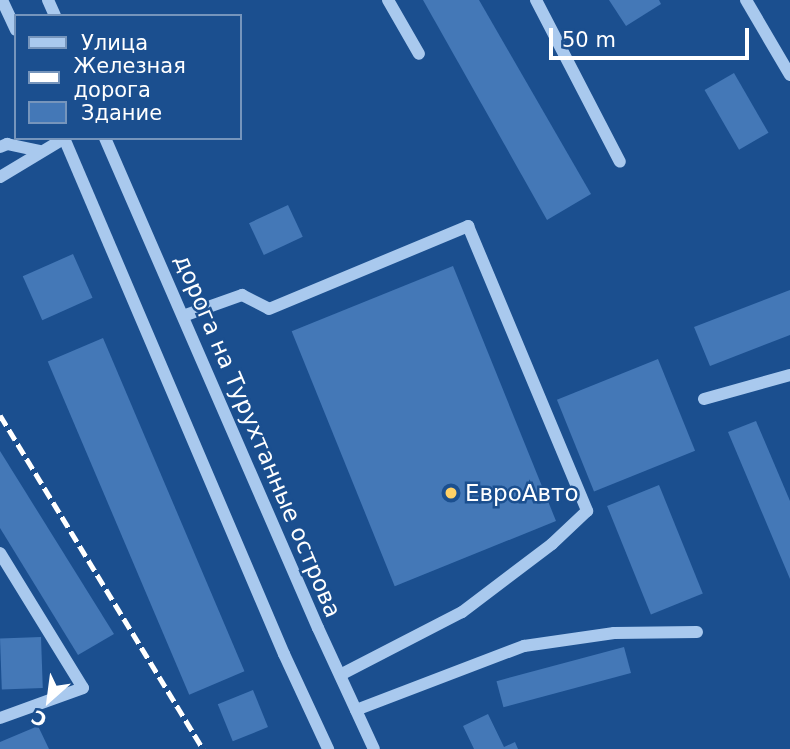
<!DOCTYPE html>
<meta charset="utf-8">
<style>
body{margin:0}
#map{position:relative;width:790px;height:749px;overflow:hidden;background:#1b4f8f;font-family:"DejaVu Sans",sans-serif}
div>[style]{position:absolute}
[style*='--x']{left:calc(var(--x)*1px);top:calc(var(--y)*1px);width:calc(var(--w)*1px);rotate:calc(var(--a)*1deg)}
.building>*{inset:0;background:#4478b7;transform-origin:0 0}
.minor>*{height:12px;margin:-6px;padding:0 6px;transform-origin:6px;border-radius:6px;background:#a9c9ee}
.rail>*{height:5px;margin-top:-2.5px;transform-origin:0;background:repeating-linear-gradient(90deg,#fff 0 12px,transparent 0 17px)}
.dots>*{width:19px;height:19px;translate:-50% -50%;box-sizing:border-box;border:4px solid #1b4f8f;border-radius:50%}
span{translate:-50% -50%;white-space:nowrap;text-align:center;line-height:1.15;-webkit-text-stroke:5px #1b4f8f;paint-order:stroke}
.street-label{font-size:23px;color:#fff}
.poi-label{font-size:23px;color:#fff}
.left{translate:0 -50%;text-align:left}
.legend{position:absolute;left:14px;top:14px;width:228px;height:126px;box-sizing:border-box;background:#1b4f8f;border:2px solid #7695bc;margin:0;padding:9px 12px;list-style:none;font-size:21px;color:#fff}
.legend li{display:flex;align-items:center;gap:14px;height:35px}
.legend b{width:35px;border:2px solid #7695bc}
.north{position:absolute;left:14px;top:665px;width:70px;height:70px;-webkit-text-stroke:5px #1b4f8f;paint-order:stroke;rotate:208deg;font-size:19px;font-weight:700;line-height:28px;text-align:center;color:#fff}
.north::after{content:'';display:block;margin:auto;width:24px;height:32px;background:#fff;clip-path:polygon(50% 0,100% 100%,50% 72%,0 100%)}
.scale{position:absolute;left:549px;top:28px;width:200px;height:32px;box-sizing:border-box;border:4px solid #fff;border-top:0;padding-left:9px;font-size:21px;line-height:24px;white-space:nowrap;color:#fff;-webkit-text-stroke:5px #1b4f8f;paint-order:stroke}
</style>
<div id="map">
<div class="building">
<div style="clip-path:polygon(423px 0,479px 0,591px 194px,547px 220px)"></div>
<div style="clip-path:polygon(609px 0,659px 0,661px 4px,626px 26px)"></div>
<div style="left:734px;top:73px;width:69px;height:34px;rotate:60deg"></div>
<div style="left:288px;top:205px;width:35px;height:43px;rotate:65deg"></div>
<div style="left:73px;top:254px;width:48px;height:55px;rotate:66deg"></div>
<div style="left:453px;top:266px;width:275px;height:174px;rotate:68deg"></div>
<div style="clip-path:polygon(790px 290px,790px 335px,710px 366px,694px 327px)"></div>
<div style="left:103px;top:338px;width:362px;height:60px;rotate:67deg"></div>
<div style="left:658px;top:359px;width:99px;height:109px;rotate:68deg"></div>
<div style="clip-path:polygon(756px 421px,790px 501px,790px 579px,728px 432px)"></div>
<div style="clip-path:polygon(0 451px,114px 634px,78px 655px,0 528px)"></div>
<div style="left:659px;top:485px;width:117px;height:56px;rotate:68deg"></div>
<div style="left:41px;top:637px;width:51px;height:41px;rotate:88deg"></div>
<div style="left:624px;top:647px;width:27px;height:132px;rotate:75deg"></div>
<div style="left:253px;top:690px;width:40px;height:38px;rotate:68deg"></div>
<div style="clip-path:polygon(488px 714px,504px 747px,515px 742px,518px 749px,474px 749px,463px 726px)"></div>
<div style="clip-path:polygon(38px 726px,49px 749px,0 749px,0 742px)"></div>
</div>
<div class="minor">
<div style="--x:2;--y:0;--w:33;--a:65"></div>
<div style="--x:48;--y:0;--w:17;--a:66"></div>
<div style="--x:388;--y:0;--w:62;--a:60.1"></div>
<div style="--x:536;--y:0;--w:182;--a:62.6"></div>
<div style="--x:746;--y:0;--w:87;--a:59.6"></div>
<div style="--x:64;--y:138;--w:561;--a:66.91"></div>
<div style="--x:284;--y:654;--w:105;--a:65.1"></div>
<div style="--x:105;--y:138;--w:534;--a:66.51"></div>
<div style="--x:318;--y:628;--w:133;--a:65.2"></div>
<div style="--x:0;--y:147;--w:8;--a:-23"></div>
<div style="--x:7;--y:144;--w:33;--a:12"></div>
<div style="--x:0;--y:177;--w:76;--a:-31"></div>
<div style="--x:183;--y:316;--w:63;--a:-19.6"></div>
<div style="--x:242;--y:295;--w:30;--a:27"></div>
<div style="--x:269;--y:309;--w:216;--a:-22.6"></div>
<div style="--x:468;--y:226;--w:309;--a:67.3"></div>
<div style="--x:587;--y:511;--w:48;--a:136.7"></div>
<div style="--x:552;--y:544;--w:113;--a:142.9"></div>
<div style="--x:462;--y:612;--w:137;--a:152.7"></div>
<div style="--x:704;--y:399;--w:89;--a:-15.6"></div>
<div style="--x:0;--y:553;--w:158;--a:58.4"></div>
<div style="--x:83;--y:688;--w:88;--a:160.1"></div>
<div style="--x:356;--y:710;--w:180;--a:-20.9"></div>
<div style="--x:524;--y:646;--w:91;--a:-8.2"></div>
<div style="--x:614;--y:633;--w:83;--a:-0.7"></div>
</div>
<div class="rail">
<div style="--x:0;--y:415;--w:391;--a:58.7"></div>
</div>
<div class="dots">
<div style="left:451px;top:493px;background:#ffd166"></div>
</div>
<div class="street-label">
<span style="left:258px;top:436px;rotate:67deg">дорога на Турухтанные острова</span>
</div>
<div class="poi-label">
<span class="left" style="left:465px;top:493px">ЕвроАвто</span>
</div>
<ul class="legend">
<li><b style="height:9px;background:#a9c9ee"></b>Улица</li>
<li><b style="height:9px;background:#fff"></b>Железная дорога</li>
<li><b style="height:19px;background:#4478b7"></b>Здание</li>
</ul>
<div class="north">С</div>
<div class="scale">50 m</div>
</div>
